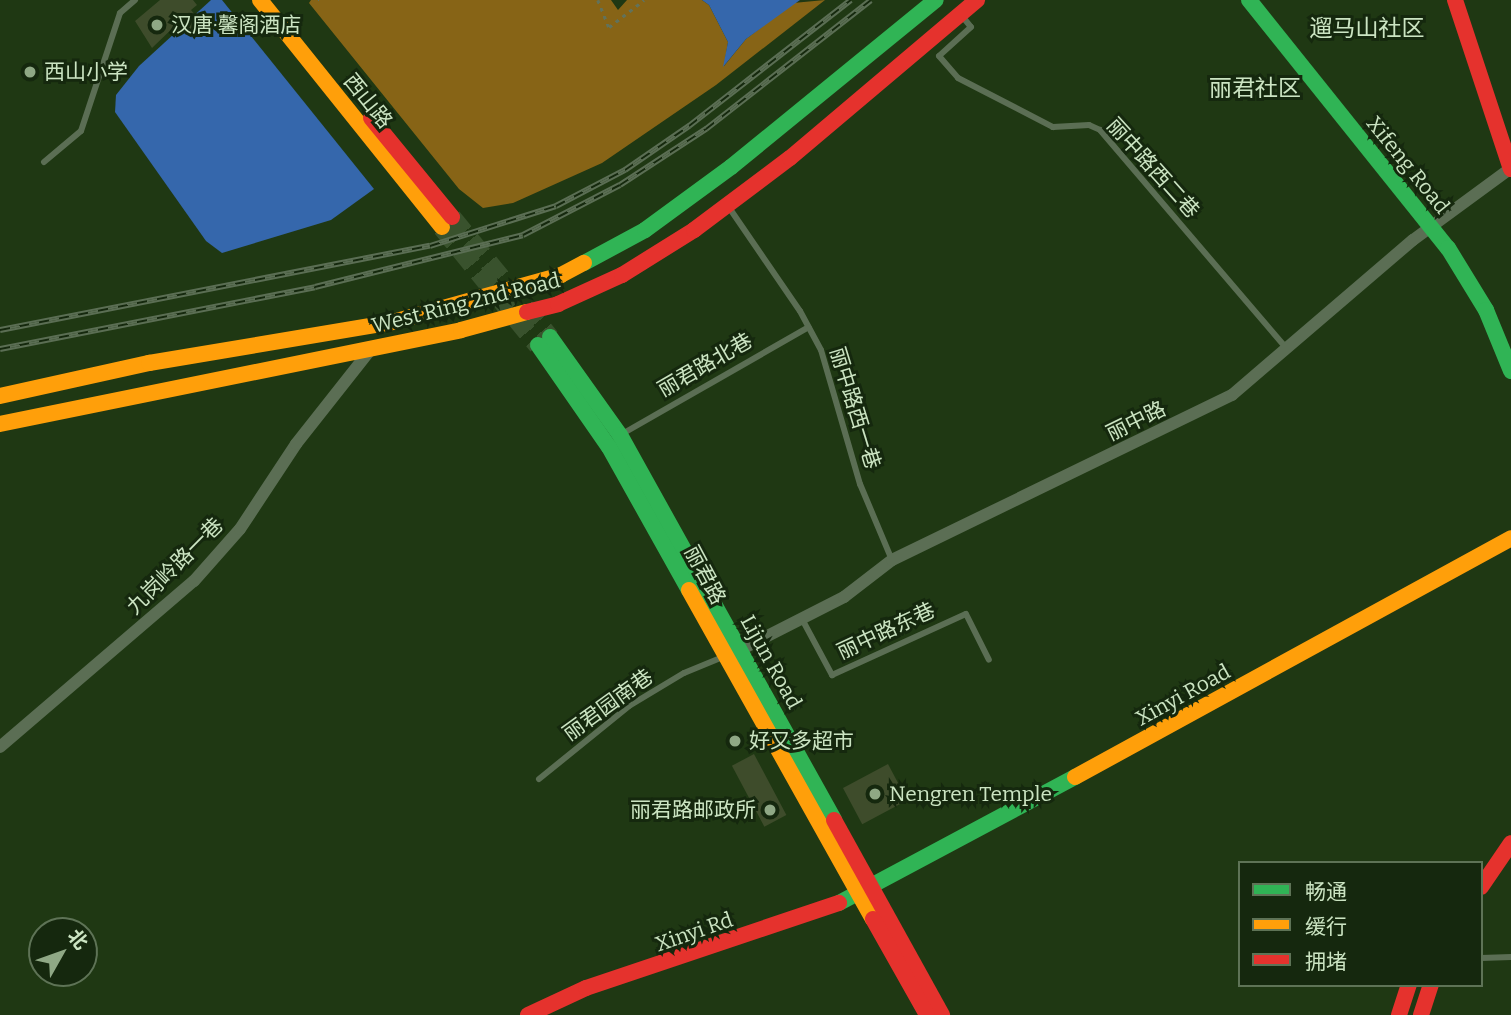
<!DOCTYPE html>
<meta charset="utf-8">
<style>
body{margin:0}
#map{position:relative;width:1511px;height:1015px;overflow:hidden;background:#1f3813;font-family:Bitter,"Noto Sans SC",serif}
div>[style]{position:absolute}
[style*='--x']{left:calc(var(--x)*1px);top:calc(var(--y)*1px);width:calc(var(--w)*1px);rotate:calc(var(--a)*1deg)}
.forest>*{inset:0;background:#876416}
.water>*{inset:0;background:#3567ac}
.building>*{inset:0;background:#3e4c2b;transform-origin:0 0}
.primary-tunnel>*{height:19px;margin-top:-9.5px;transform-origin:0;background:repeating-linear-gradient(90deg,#39522d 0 19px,transparent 0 29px)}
.path>*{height:2.5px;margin-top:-1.25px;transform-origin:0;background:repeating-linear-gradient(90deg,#61725b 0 3.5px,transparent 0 8.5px)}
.lane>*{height:6px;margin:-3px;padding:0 3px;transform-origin:3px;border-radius:3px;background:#5b6e54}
.street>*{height:12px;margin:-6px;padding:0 6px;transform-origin:6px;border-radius:6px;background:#5b6e54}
.fast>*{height:16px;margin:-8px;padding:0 8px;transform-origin:8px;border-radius:8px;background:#30b455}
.slow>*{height:16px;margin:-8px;padding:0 8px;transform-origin:8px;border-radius:8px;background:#ff9f0a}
.jam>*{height:16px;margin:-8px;padding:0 8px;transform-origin:8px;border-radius:8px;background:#e5322d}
.rail>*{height:6px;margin-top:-3px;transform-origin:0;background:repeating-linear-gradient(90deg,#15280e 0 10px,#5b6e54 0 20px);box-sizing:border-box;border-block:2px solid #5b6e54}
.dots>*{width:19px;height:19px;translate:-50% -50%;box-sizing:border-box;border:4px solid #15280e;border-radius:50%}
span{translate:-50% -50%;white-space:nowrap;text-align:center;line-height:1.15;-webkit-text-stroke:6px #15280e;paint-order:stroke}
.poi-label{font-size:21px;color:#cbe4c2}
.left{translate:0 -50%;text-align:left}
.right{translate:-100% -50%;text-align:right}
.street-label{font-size:21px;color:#cbe4c2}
.neighbourhood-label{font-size:23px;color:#cbe4c2}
.legend{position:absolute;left:1238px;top:861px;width:245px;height:126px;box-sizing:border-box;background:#15280e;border:2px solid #5e7356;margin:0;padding:9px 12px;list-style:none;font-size:21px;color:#cbe4c2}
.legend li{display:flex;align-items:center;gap:14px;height:35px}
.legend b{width:35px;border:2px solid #5e7356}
.north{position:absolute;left:28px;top:917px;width:70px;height:70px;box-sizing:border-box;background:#15280e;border:2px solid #5e7356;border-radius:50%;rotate:50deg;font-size:19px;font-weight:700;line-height:28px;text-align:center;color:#cbe4c2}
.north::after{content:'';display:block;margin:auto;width:24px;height:32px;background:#8fa885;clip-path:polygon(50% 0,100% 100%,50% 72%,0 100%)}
</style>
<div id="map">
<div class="forest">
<div style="clip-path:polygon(311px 0,611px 0,618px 10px,627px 0,702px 0,709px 5px,728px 42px,724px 66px,746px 39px,793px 3px,825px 0,716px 85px,602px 163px,513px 203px,483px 208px,459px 189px,309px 3px)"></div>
</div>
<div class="water">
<div style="clip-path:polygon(211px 0,222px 0,374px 189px,331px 220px,222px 253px,206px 241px,115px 112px,116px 95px,139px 66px)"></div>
<div style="clip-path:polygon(702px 0,800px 0,746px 39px,723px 67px,728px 42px,709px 5px)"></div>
</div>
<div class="building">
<div style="clip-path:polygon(160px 0,193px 0,197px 5px,191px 10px,201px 22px,186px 35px,178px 23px,152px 48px,135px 21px)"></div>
<div style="left:754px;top:754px;width:69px;height:25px;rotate:62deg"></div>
<div style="left:888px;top:764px;width:41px;height:51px;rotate:62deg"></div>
</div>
<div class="primary-tunnel">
<div style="--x:452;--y:217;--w:155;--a:50.8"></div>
<div style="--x:442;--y:227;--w:152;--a:50.9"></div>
</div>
<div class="path">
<div style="--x:318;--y:0;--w:1;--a:0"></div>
<div style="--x:598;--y:0;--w:29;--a:68"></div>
<div style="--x:609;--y:27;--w:44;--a:-37.6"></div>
</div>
<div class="lane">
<div style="--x:962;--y:16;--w:14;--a:51"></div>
<div style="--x:971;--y:27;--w:43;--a:137.8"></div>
<div style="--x:939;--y:56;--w:29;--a:49"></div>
<div style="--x:958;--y:78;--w:107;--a:27.3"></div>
<div style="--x:1053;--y:127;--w:36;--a:-3"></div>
<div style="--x:1089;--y:125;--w:12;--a:24"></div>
<div style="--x:1100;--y:130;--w:287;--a:49.5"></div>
<div style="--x:44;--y:162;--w:48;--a:-40"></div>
<div style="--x:81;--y:131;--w:124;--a:-71.7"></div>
<div style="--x:120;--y:13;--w:20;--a:-41"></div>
<div style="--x:728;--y:206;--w:127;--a:55.6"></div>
<div style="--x:800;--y:311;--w:44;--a:61.7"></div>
<div style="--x:821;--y:350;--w:140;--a:73.8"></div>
<div style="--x:860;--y:484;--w:82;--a:67.2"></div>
<div style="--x:622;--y:434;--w:215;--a:-29.8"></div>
<div style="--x:802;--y:619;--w:64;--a:61.8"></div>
<div style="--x:832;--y:675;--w:147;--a:-24.5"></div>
<div style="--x:966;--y:614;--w:51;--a:63.4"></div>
<div style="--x:539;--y:779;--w:116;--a:-39"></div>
<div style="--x:629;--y:706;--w:64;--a:-31"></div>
<div style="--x:684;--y:673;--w:42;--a:-22.3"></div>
<div style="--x:1481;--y:958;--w:30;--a:-2"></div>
</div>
<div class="street">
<div style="--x:740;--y:650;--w:117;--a:-27"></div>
<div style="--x:844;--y:597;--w:61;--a:-37.6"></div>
<div style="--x:892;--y:560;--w:378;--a:-25.9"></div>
<div style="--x:1232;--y:395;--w:238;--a:-40.6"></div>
<div style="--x:1413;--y:240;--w:122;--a:-36.3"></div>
<div style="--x:0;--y:747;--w:255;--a:-40.6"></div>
<div style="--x:194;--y:581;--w:69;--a:-48.5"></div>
<div style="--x:240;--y:529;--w:102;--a:-56.6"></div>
<div style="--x:296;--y:444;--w:121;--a:-51.7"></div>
</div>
<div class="fast">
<div style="--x:1249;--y:0;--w:318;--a:51.3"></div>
<div style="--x:1448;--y:248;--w:73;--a:58.5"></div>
<div style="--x:1486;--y:310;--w:66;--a:67.7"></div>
<div style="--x:584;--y:263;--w:69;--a:-28.4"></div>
<div style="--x:645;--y:230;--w:107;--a:-36.2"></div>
<div style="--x:731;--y:167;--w:264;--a:-39.2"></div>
<div style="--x:550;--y:337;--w:120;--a:54.5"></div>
<div style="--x:620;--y:435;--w:440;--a:60.9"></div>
<div style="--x:538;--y:345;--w:124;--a:55.2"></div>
<div style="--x:609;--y:447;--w:164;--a:60.8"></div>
<div style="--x:839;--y:903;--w:268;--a:-28.1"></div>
</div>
<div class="slow">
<div style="--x:260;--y:0;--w:291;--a:51.3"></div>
<div style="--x:0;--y:396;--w:153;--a:-12.5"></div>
<div style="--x:149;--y:363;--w:247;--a:-9.5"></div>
<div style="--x:393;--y:322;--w:174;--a:-15.6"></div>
<div style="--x:561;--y:275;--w:26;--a:-28"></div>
<div style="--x:0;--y:424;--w:470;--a:-11.5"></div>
<div style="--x:461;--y:330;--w:68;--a:-15.3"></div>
<div style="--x:689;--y:590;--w:377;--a:60.8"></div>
<div style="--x:1075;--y:777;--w:497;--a:-28.7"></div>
</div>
<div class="jam">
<div style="--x:1455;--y:0;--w:178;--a:71.7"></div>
<div style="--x:371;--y:118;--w:128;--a:50.7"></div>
<div style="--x:527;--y:312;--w:32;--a:-14"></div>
<div style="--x:558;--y:304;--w:70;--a:-24.4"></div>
<div style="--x:622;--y:275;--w:85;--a:-32"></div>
<div style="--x:694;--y:230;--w:120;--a:-36.9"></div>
<div style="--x:790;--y:158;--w:245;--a:-40.2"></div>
<div style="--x:834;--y:820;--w:223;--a:61"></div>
<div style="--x:1481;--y:887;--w:53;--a:-55.7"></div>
<div style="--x:873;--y:919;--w:110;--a:60.6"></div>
<div style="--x:528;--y:1015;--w:64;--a:-25"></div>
<div style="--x:586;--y:988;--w:267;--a:-18.6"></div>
<div style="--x:1399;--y:1015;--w:32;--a:-72"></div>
<div style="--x:1421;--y:1015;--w:32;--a:-72"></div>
</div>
<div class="rail">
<div style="--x:0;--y:330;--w:438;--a:-11.1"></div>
<div style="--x:430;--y:246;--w:132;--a:-17.6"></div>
<div style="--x:556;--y:206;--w:78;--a:-27.6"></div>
<div style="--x:625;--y:170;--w:78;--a:-34.5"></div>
<div style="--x:689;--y:126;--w:205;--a:-37.9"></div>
<div style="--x:0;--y:349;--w:321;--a:-11.1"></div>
<div style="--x:315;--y:287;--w:214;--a:-14"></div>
<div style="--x:523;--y:235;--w:109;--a:-27.3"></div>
<div style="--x:620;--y:185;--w:103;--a:-33.1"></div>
<div style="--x:706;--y:129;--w:209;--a:-38"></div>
</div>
<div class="dots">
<div style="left:157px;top:25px;background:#8fa885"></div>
<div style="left:30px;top:72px;background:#8fa885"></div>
<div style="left:735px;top:741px;background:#8fa885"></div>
<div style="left:875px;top:794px;background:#8fa885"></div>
<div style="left:770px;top:810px;background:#8fa885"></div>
</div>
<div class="poi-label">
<span class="left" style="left:171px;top:25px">汉唐·馨阁酒店</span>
<span class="left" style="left:44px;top:72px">西山小学</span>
<span class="left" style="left:749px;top:741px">好又多超市</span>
<span class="left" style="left:889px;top:794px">Nengren Temple</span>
<span class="right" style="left:756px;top:810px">丽君路邮政所</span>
</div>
<div class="street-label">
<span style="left:368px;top:101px;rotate:51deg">西山路</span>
<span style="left:1408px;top:165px;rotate:51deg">Xifeng Road</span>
<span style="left:1153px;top:168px;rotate:48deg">丽中路西二巷</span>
<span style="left:466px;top:303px;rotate:-14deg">West Ring 2nd Road</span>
<span style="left:705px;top:365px;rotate:-30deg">丽君路北巷</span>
<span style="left:855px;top:408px;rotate:73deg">丽中路西一巷</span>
<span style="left:1136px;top:421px;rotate:-26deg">丽中路</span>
<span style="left:175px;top:566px;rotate:-45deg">九岗岭路一巷</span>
<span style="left:705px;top:575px;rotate:62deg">丽君路</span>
<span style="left:886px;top:631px;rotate:-25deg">丽中路东巷</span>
<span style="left:771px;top:662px;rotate:61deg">Lijun Road</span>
<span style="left:1183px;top:695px;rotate:-29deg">Xinyi Road</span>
<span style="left:608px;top:705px;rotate:-36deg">丽君园南巷</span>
<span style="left:694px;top:932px;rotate:-19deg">Xinyi Rd</span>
</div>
<div class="neighbourhood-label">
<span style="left:1367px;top:28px">遛马山社区</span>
<span style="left:1255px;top:88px">丽君社区</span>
</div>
<ul class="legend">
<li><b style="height:9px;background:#30b455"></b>畅通</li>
<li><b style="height:9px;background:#ff9f0a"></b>缓行</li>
<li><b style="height:9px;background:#e5322d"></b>拥堵</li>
</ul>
<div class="north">北</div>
</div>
